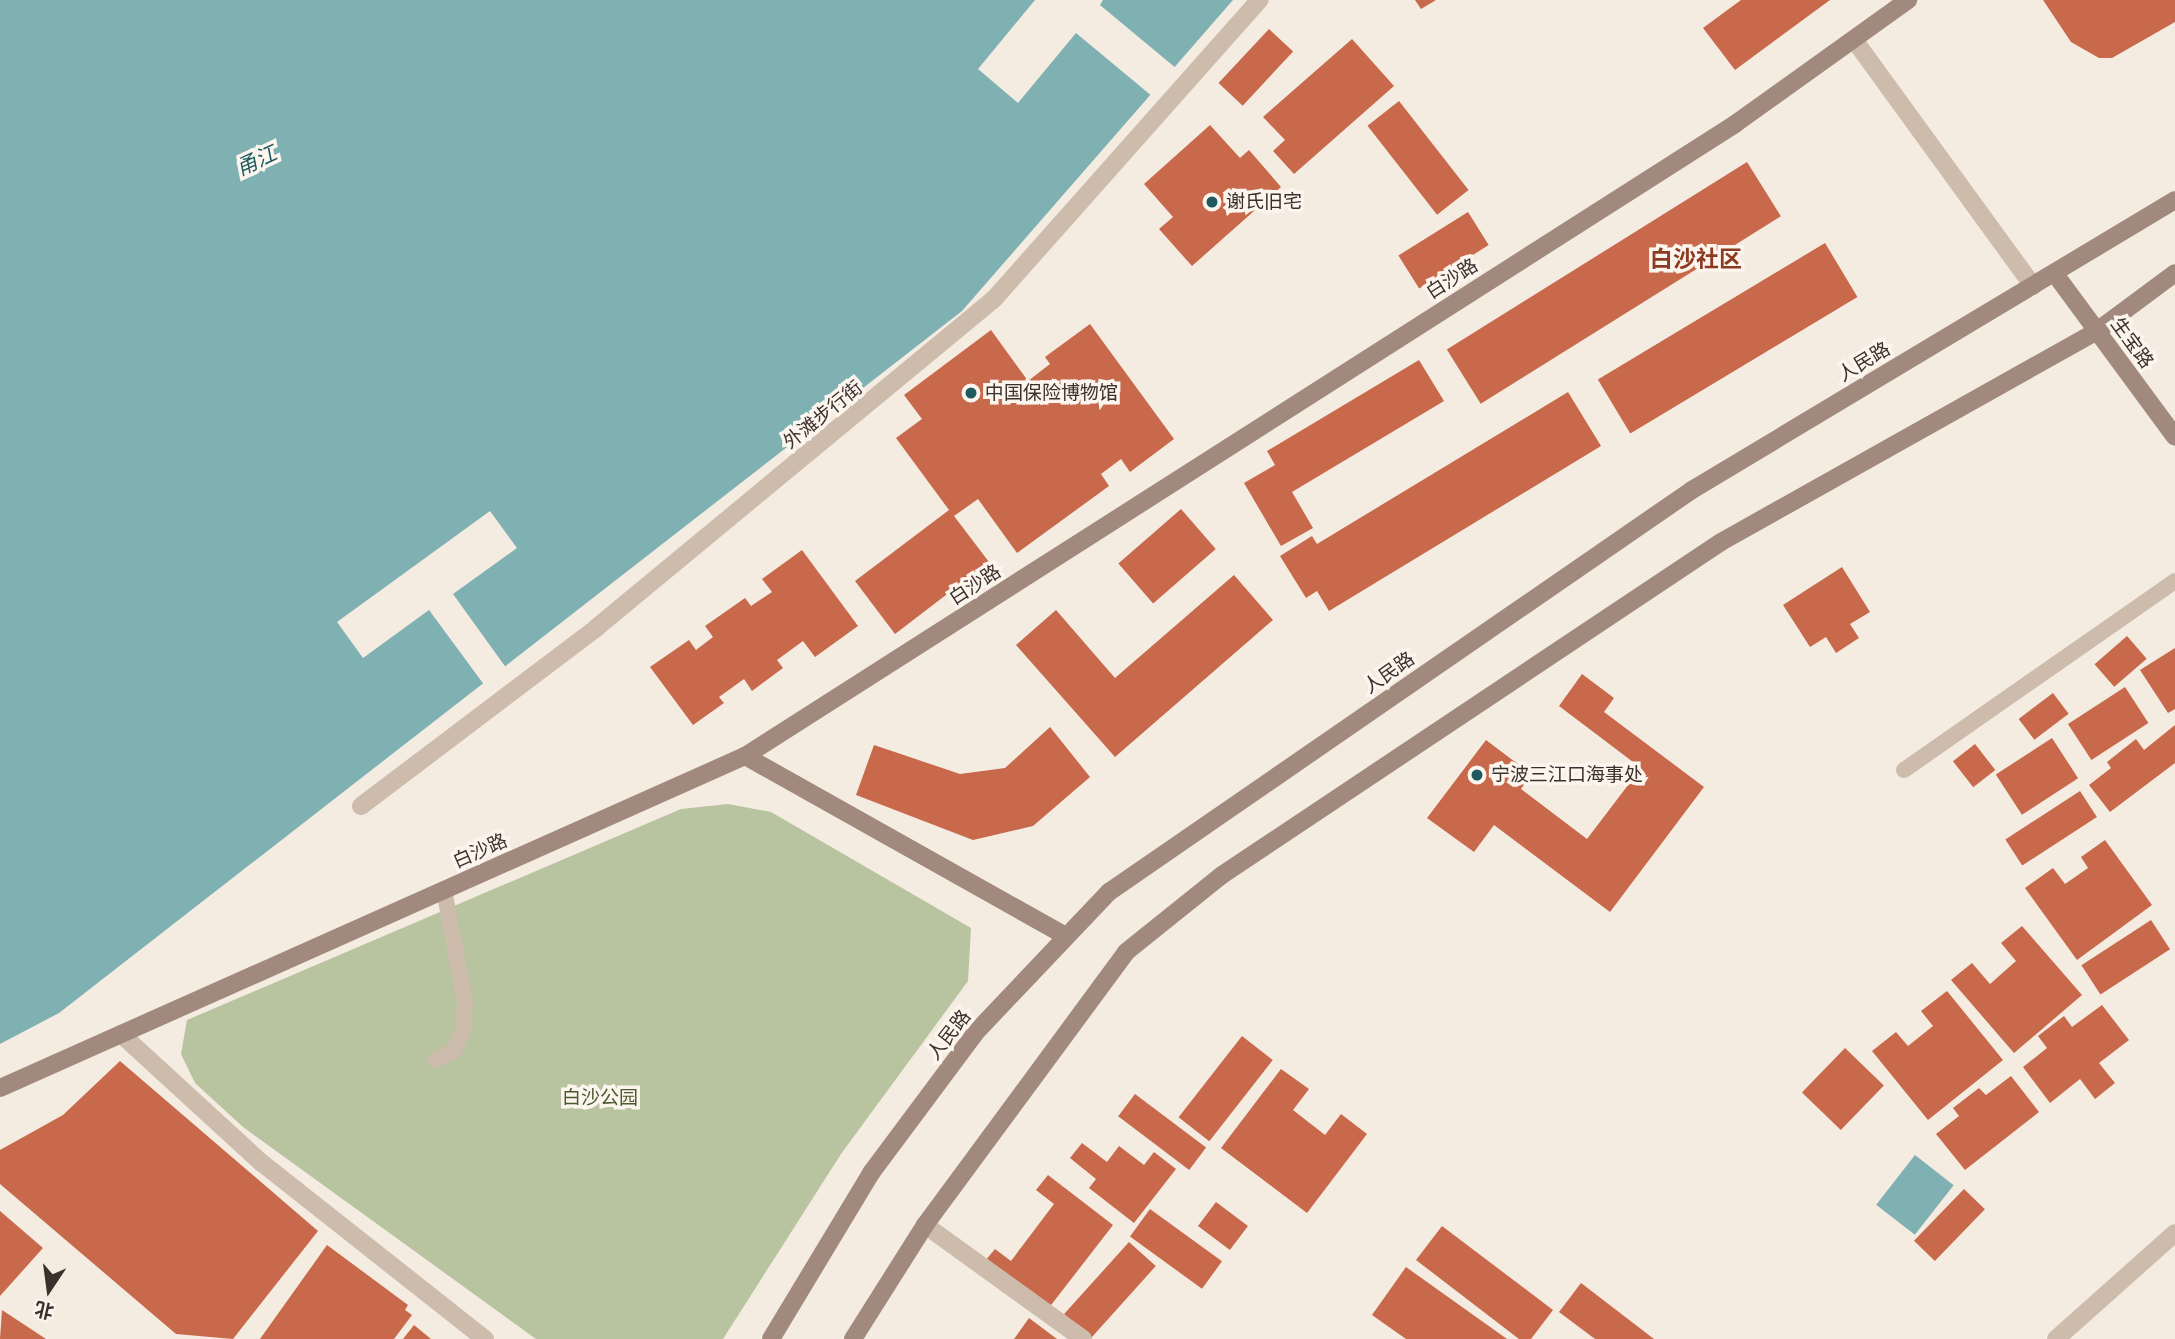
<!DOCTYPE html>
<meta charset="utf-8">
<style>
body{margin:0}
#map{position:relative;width:2175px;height:1339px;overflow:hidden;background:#f4ebe1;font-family:Ubuntu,"Noto Sans SC",sans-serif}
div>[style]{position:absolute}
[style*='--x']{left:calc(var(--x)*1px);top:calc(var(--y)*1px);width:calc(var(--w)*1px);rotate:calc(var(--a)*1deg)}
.green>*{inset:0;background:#b8c4a0}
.water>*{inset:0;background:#7fb0b2;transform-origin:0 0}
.pier>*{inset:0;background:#f4ebe1}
.building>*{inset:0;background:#c8694b;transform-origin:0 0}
.lane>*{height:16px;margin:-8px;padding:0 8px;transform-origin:8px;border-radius:8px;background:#cdbbac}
.street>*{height:18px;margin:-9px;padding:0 9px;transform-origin:9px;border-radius:9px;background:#cdbbac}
.secondary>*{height:18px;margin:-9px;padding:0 9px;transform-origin:9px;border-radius:9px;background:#a18a7d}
.dots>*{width:19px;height:19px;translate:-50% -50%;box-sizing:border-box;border:4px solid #fbf5ee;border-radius:50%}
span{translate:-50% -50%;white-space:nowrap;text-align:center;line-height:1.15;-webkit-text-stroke:7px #fbf5ee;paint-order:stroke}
.poi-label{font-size:19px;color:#3b302b}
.left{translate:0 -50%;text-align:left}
.street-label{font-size:19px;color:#3b302b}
.park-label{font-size:19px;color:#4a5a2e}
.water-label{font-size:21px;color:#1f5a5e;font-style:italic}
.quarter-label{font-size:23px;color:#8c3b22;font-weight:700}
.north{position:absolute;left:14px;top:1255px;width:70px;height:70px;-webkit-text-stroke:5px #fbf5ee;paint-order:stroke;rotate:193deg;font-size:19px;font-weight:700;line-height:28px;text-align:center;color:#3b302b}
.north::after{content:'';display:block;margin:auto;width:24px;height:32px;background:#3b302b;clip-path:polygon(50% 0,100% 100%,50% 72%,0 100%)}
</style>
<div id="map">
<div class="green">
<div style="clip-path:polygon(728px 804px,771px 812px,971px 928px,968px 981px,841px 1154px,723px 1339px,536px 1339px,243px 1127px,195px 1083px,181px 1054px,187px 1020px,681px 809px)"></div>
</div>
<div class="water">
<div style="clip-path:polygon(0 0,1233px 0,962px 311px,59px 1013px,0 1044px)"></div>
<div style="left:1915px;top:1155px;width:49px;height:63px;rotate:38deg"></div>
</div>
<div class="pier">
<div style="clip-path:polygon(1035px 0,1103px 0,1100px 5px,1177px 69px,1153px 97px,1076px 33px,1018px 103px,978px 69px)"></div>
<div style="clip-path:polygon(490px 511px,517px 548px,453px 594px,507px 669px,485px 686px,429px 610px,363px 658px,337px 622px)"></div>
</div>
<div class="building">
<div style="clip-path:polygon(1415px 0,1436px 0,1421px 9px)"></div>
<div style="clip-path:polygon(1741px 0,1830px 0,1735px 70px,1703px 28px)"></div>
<div style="clip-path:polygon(2043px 0,2175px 0,2175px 22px,2112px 58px,2099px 58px,2071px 42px)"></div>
<div style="left:1269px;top:29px;width:33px;height:74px;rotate:43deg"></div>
<div style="clip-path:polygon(1352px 39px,1394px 86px,1294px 174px,1273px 151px,1285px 140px,1263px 117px)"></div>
<div style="left:1399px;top:101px;width:113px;height:40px;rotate:52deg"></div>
<div style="clip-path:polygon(1210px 125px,1240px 158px,1249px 150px,1281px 187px,1192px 266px,1159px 229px,1173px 217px,1144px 184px)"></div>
<div style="left:1747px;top:162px;width:64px;height:354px;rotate:58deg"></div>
<div style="left:1468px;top:212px;width:39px;height:82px;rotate:58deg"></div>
<div style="left:1825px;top:243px;width:63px;height:265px;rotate:59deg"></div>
<div style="clip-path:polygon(1090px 324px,1174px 439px,1130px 472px,1121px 459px,1101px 474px,1109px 486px,1017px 553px,978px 499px,954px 516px,989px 562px,895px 634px,855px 581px,949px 510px,896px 438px,922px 419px,904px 395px,991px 330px,1028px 381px,1050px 364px,1045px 357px)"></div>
<div style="clip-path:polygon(1419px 360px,1444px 401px,1292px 492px,1313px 528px,1281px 546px,1244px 483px,1275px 465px,1267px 451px)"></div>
<div style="clip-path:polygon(1568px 392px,1601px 446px,1329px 611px,1317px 591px,1306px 598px,1280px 556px,1312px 536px,1317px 544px)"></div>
<div style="left:1181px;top:509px;width:53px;height:83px;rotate:49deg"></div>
<div style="clip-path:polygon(802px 550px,858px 626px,815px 657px,803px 641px,777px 660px,783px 668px,752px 691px,744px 679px,719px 697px,724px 703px,693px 725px,650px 667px,689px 640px,696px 650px,713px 637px,705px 626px,745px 598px,751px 606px,772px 592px,762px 579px)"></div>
<div style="clip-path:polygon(1842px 567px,1870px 612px,1850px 624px,1859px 638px,1836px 653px,1826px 637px,1810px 647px,1783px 605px)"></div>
<div style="clip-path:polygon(1234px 575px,1273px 620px,1115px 757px,1016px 645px,1056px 610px,1115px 678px)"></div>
<div style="left:2127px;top:636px;width:30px;height:43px;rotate:49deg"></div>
<div style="clip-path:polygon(2175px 648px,2175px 709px,2168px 713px,2140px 670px)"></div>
<div style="clip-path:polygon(1582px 674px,1614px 698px,1604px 712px,1704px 787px,1610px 912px,1494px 825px,1474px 852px,1427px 818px,1486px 740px,1531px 774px,1521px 789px,1587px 839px,1641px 768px,1559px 706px)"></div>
<div style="left:2125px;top:687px;width:43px;height:68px;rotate:57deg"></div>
<div style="left:2053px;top:693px;width:26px;height:43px;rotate:53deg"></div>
<div style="clip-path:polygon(2175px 725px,2175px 763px,2110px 812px,2089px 785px,2111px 768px,2107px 762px,2136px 739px,2144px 750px)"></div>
<div style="clip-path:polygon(1050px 727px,1090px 777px,1033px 826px,973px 840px,856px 795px,874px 745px,960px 774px,1005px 768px)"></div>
<div style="left:2052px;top:738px;width:48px;height:67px;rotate:57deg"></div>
<div style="left:1975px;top:744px;width:33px;height:28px;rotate:52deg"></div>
<div style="left:2080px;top:791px;width:31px;height:89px;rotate:57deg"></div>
<div style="clip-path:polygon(2105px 840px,2152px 905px,2077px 960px,2025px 888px,2053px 868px,2065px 884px,2088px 868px,2081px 857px)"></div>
<div style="left:2151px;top:920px;width:35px;height:83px;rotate:57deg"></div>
<div style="clip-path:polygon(2022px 926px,2082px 995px,2014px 1053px,1951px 980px,1972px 963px,1990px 984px,2016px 961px,2001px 943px)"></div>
<div style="clip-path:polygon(1947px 991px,2003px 1060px,1928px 1120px,1872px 1051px,1896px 1032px,1908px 1046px,1933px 1026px,1921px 1011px)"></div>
<div style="clip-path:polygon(2102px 1005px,2129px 1040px,2099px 1063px,2115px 1083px,2095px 1099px,2080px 1079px,2050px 1103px,2023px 1067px,2047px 1048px,2038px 1036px,2064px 1016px,2072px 1027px)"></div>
<div style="left:1242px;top:1036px;width:39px;height:103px;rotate:38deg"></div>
<div style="left:1845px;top:1048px;width:54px;height:62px;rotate:44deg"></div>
<div style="clip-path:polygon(120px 1061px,318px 1231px,233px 1339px,176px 1334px,0 1184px,0 1150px,63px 1115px)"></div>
<div style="clip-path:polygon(1281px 1069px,1309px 1089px,1293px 1110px,1325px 1135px,1341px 1114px,1367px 1134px,1307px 1213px,1221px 1148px)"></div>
<div style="clip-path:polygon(2011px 1076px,2039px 1112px,1965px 1170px,1936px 1134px,1959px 1116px,1953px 1108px,1979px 1088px,1986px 1095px)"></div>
<div style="left:1135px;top:1094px;width:89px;height:28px;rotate:37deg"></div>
<div style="clip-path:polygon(1082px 1143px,1107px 1162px,1119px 1146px,1144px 1165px,1154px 1152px,1176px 1169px,1134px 1223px,1089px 1188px,1096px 1179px,1070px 1158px)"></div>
<div style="clip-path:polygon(1048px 1175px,1113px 1225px,1048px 1309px,985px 1261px,995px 1249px,1011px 1261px,1054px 1204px,1036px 1190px)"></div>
<div style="left:1964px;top:1189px;width:29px;height:72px;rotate:44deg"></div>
<div style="left:1216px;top:1202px;width:40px;height:30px;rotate:37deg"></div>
<div style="left:1150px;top:1209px;width:89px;height:34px;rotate:36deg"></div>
<div style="clip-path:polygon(0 1211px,43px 1248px,0 1296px)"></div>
<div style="clip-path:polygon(1442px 1226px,1553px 1310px,1531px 1339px,1519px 1339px,1416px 1260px)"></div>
<div style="left:1129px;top:1242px;width:36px;height:97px;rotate:42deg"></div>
<div style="clip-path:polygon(327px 1245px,408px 1305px,405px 1310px,412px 1315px,394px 1339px,260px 1339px)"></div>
<div style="clip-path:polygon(1406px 1267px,1507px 1339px,1406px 1339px,1372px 1315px)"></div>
<div style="clip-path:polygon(1581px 1283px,1654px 1339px,1595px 1339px,1559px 1312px)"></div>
<div style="clip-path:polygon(2px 1310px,46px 1339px,0 1339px)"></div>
<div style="clip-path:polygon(1029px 1318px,1057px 1339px,1014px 1339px)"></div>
<div style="clip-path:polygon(414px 1325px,431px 1339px,403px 1339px)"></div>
</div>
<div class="lane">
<div style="--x:1904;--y:770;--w:330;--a:-34.9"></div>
<div style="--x:435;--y:1060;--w:21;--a:-25"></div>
<div style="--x:454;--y:1051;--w:23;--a:-67"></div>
<div style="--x:463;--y:1030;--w:28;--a:-86"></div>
<div style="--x:465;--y:1002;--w:114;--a:-100.6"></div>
</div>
<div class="street">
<div style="--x:1855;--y:41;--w:303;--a:54"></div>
<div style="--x:361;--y:806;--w:295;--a:-37.1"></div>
<div style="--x:596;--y:628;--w:516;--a:-39.58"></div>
<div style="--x:994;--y:299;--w:400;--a:-48.4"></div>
<div style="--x:121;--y:1034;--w:191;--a:42.5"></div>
<div style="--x:262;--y:1163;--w:284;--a:38.3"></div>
<div style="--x:925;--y:1225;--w:195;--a:35.8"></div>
<div style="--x:2056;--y:1339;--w:159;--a:-41.7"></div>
</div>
<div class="secondary">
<div style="--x:2055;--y:274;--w:202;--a:53.6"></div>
<div style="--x:745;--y:756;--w:368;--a:29.3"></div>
<div style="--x:0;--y:1088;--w:816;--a:-24.02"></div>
<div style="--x:745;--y:756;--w:1175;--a:-32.55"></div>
<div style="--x:1735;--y:124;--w:213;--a:-35.6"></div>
<div style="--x:771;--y:1339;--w:194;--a:-58.9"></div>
<div style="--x:871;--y:1173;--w:177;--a:-53.3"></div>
<div style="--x:977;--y:1031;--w:192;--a:-46.5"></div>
<div style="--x:1109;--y:892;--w:708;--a:-34.59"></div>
<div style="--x:1692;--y:490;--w:563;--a:-30.98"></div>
<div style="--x:853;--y:1339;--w:135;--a:-57.7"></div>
<div style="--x:925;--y:1225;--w:339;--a:-53.6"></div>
<div style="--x:1126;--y:952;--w:123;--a:-38.7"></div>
<div style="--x:1222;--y:875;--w:600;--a:-33.72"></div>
<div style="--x:1721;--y:542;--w:431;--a:-29.3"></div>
<div style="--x:2097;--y:331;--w:97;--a:-36.6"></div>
</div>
<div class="dots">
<div style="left:1212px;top:202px;background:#1f5a5e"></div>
<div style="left:971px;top:393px;background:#1f5a5e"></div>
<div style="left:1477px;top:775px;background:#1f5a5e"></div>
</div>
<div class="poi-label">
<span class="left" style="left:1226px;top:202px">谢氏旧宅</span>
<span class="left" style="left:985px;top:393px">中国保险博物馆</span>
<span class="left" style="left:1491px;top:775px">宁波三江口海事处</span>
</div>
<div class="street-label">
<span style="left:1452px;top:279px;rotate:-33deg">白沙路</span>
<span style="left:2132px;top:343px;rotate:54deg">生宝路</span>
<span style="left:1864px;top:362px;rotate:-31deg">人民路</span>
<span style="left:823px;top:415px;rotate:-39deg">外滩步行街</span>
<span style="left:975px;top:585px;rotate:-33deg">白沙路</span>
<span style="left:1389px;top:673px;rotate:-35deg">人民路</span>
<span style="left:480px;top:851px;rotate:-24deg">白沙路</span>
<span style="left:949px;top:1035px;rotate:-52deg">人民路</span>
</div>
<div class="park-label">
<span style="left:600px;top:1098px">白沙公园</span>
</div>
<div class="water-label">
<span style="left:256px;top:160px;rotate:-25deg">甬江</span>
</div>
<div class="quarter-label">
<span style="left:1696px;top:259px">白沙社区</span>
</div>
<div class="north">北</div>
</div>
